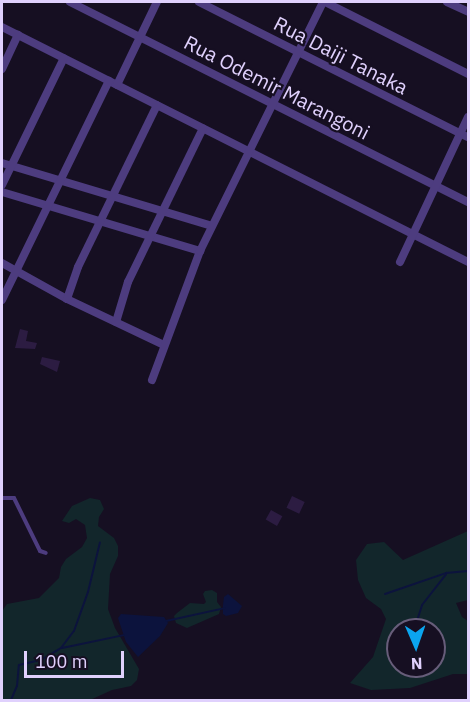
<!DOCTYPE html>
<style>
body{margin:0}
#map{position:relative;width:470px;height:702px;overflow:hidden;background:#160f22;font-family:"IBM Plex Sans",sans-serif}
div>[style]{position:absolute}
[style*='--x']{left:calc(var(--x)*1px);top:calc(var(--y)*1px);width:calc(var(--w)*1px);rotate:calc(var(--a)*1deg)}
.green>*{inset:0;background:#12262b}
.water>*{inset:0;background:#0c133d}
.stream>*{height:2px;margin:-1px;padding:0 1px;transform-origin:1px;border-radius:1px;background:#0c133d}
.building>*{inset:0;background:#2c1c42;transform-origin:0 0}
.service>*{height:4px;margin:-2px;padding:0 2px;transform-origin:2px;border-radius:2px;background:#4d3c7f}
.minor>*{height:8px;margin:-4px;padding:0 4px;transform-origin:4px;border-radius:4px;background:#4d3c7f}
span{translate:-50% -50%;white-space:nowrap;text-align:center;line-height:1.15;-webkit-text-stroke:4.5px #160f22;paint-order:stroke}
.street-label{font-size:20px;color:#e0d1fd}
.frame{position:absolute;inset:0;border:3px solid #e0d1fd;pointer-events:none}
.north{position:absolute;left:386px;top:618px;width:60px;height:60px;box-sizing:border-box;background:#160f22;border:2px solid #675d7a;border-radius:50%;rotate:178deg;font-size:16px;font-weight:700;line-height:24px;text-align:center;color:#e0d1fd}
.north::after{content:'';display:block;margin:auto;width:21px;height:27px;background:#0ba5ef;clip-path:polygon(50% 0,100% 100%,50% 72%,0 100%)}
.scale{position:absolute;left:24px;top:651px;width:100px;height:27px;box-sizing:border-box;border:3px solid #e0d1fd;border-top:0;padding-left:8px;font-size:18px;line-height:21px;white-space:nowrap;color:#e0d1fd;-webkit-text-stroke:4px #160f22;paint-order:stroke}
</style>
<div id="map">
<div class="green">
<div style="clip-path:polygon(90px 498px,100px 500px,104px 509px,99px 517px,98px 526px,114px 538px,118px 546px,118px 556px,110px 574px,108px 609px,115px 628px,139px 669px,137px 680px,131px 686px,112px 690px,90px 700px,2px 700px,2px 611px,7px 604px,39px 598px,59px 578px,61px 567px,66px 559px,82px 547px,87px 538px,85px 525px,76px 519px,69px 523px,62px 521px,72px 506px)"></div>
<div style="clip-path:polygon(evenodd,468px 531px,468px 600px,456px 603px,462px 617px,468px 621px,468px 674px,453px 674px,410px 688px,371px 690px,350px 683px,373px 657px,386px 619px,381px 609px,366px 598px,358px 580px,356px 560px,367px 544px,384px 542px,403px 560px,468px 531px,398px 630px,434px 630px,434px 666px,398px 666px,398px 630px)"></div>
<div style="clip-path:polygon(212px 590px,217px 593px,217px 602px,221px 607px,219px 614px,187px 628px,176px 623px,174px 616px,177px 613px,190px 603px,204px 604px,206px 602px,203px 594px,205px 591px)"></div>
</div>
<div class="water">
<div style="clip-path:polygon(228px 594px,242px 606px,238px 613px,226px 616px,223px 614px,223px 605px,224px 597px)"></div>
<div style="clip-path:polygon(121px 614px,164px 617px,168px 623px,160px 636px,138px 657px,126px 642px,118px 618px)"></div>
</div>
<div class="stream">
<div style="--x:385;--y:594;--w:65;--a:-19"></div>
<div style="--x:446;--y:573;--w:22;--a:-5"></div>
<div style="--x:166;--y:621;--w:60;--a:-12.4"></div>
<div style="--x:414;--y:630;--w:26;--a:-72"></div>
<div style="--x:422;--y:605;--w:39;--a:-52"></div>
<div style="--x:62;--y:648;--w:63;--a:-11.8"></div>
<div style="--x:11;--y:700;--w:15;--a:-67"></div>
<div style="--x:17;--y:686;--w:21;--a:-85"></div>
<div style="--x:19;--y:665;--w:23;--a:-13"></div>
<div style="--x:41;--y:660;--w:23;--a:-31"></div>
<div style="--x:61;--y:648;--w:21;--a:-53"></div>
<div style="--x:74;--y:631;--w:41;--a:-70.3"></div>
<div style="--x:88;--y:592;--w:51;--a:-76.5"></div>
</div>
<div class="building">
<div style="clip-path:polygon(20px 329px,28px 331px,26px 341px,37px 343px,35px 349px,15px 348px)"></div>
<div style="clip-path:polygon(42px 357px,60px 361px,57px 372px,40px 364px)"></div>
<div style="left:292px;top:496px;width:14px;height:13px;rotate:25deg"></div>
<div style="left:271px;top:510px;width:13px;height:11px;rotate:29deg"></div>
</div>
<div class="service">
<div style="--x:2;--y:498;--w:12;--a:0"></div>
<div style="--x:14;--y:498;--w:59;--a:63.9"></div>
<div style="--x:40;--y:551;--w:6;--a:18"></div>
</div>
<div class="minor">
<div style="--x:70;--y:2;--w:445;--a:26.7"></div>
<div style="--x:199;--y:2;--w:301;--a:26.7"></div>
<div style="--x:325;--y:2;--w:160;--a:26.7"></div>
<div style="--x:447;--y:2;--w:23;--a:25"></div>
<div style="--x:2;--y:27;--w:522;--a:26.76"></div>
<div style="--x:2;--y:69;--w:38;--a:-65"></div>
<div style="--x:117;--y:85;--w:92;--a:-64.3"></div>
<div style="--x:2;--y:163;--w:219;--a:16.7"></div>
<div style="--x:2;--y:185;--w:141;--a:-64"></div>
<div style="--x:2;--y:192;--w:207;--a:16.6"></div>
<div style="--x:400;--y:262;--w:160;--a:-64.9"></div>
<div style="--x:2;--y:263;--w:74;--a:29"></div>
<div style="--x:67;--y:299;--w:107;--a:25.4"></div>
<div style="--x:67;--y:299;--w:34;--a:-71"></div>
<div style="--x:78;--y:267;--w:180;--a:-64"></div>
<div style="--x:2;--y:300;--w:244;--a:-64"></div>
<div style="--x:116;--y:322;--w:42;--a:-73.3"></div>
<div style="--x:128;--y:282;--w:171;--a:-64"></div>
<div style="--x:152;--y:380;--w:138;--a:-69.6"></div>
<div style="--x:200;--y:251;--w:278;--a:-63.7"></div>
</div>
<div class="street-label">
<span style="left:341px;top:55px;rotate:27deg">Rua Daiji Tanaka</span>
<span style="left:277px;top:87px;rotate:27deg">Rua Odemir Marangoni</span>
</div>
<div class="frame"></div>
<div class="north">N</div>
<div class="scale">100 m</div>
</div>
